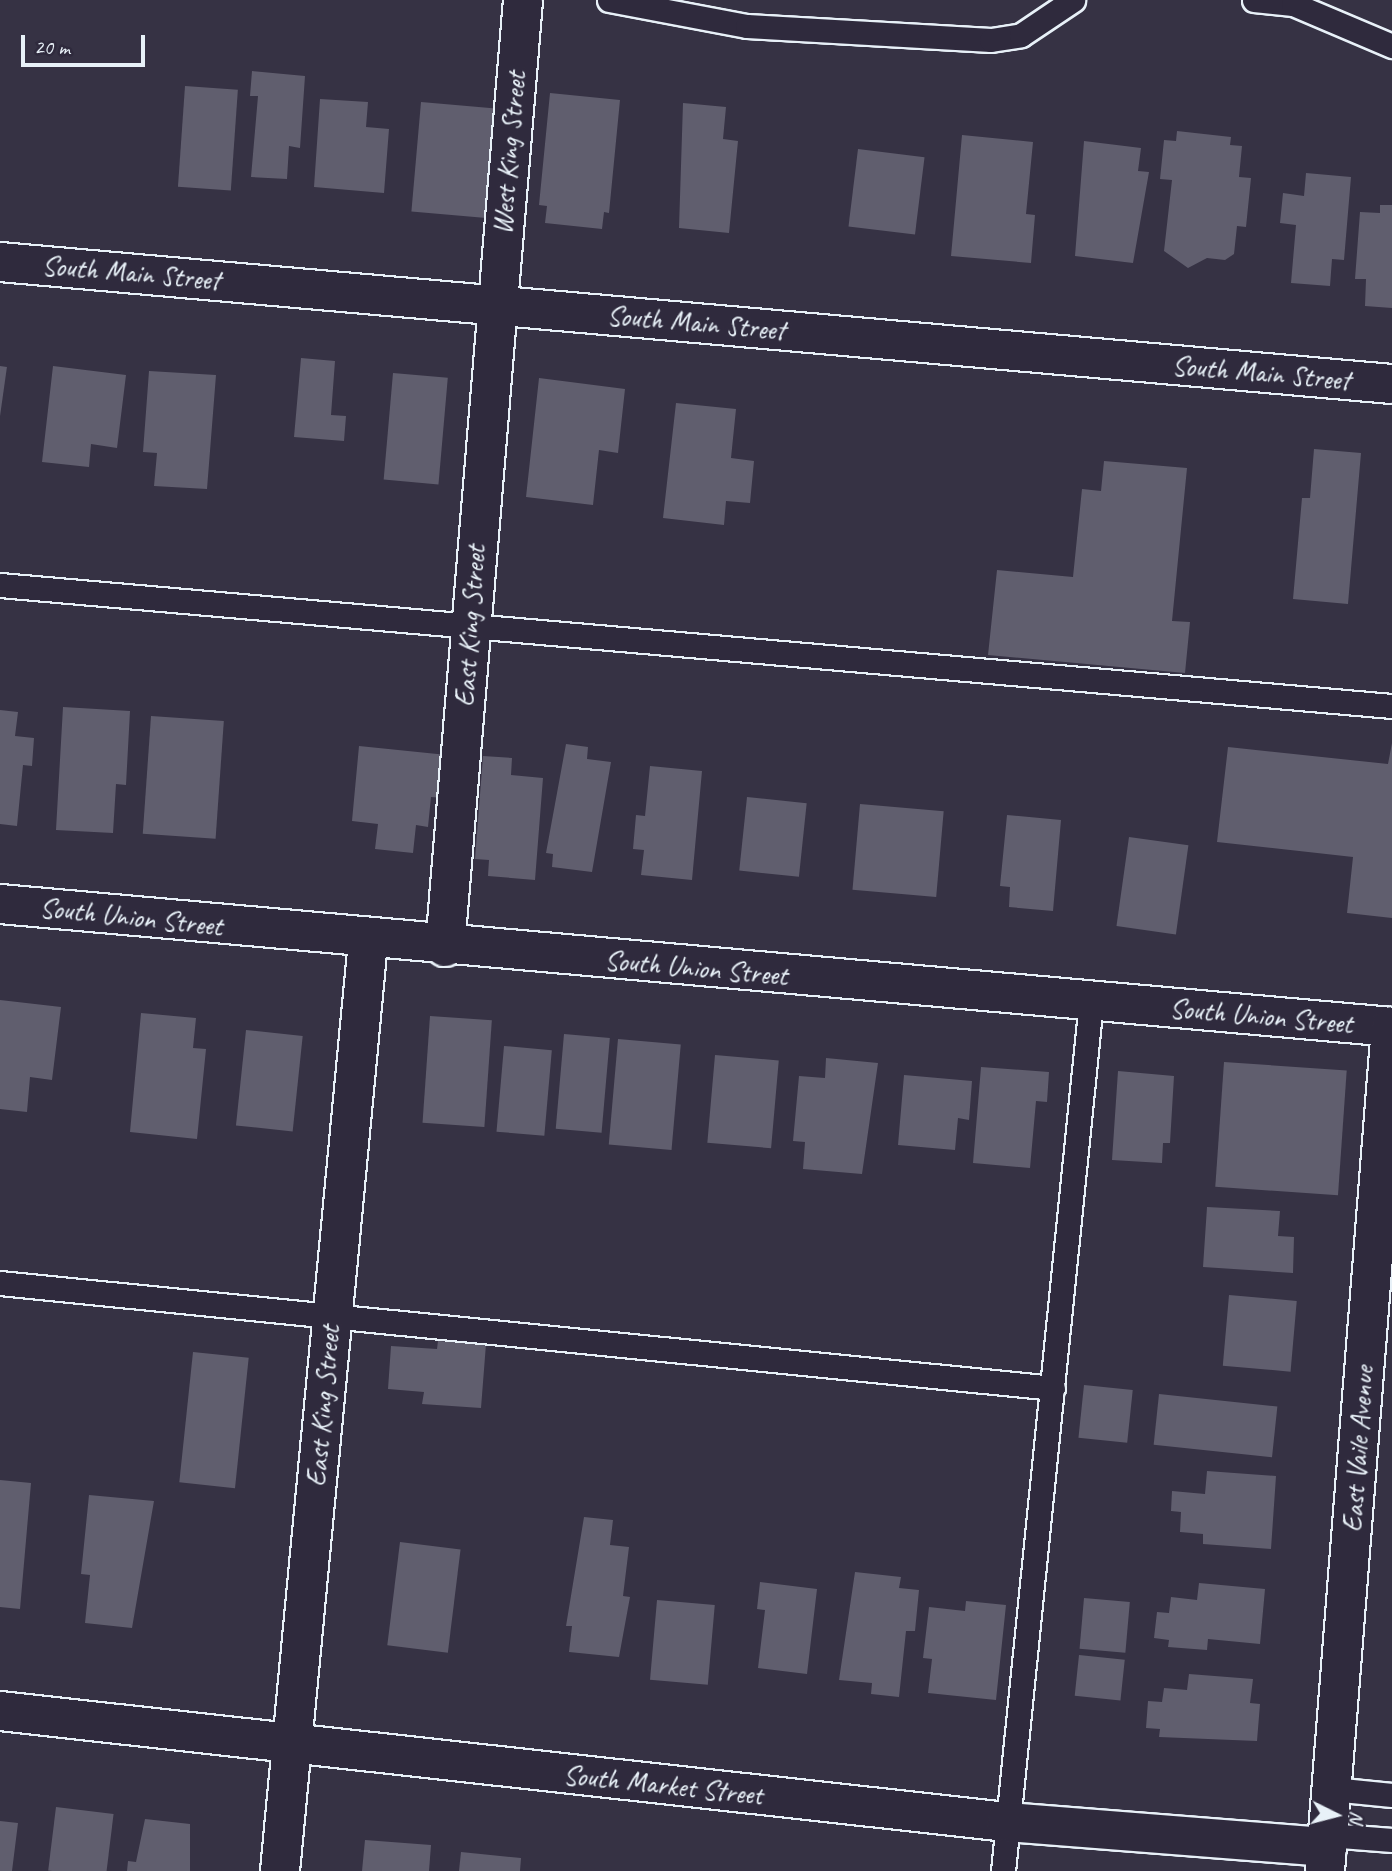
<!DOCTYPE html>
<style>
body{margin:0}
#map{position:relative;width:1392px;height:1871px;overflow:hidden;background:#363244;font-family:Caveat,sans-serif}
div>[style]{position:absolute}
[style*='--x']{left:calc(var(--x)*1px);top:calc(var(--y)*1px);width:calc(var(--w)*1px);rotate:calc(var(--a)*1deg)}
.building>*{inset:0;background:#605e6e;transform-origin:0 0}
.roads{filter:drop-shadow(2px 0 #e8f1f8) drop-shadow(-2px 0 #e8f1f8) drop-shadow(0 2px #e8f1f8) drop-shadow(0 -2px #e8f1f8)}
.service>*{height:23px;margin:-11.5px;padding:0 11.5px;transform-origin:11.5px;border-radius:11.5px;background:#2f2a3d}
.minor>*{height:38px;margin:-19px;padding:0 19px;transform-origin:19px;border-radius:19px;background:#2f2a3d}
.tertiary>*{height:38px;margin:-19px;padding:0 19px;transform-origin:19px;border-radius:19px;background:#2f2a3d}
span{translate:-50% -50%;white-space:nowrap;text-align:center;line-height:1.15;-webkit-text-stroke:6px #2f2a3d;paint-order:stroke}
.street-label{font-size:28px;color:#e8f1f8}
.north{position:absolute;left:1301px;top:1780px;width:70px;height:70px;-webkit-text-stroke:5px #2f2a3d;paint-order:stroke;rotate:96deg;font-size:19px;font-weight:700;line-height:28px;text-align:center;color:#e8f1f8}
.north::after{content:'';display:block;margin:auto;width:24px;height:32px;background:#e8f1f8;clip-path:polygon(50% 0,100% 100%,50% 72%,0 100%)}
.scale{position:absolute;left:21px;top:35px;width:124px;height:32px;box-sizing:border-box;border:4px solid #e8f1f8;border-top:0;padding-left:9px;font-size:21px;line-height:24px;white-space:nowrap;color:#e8f1f8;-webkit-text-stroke:5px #2f2a3d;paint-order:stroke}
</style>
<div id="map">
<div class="building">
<div style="clip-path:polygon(252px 71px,305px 76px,300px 148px,289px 146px,287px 179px,251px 177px,258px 96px,250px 96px)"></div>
<div style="left:185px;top:86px;width:53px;height:101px;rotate:4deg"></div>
<div style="clip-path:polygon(550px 93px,620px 100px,609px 213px,604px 212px,602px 229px,545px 223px,547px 206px,539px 205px)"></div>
<div style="clip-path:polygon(320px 99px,368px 102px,366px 127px,389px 129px,384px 193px,314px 187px)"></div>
<div style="left:421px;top:102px;width:75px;height:110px;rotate:5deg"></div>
<div style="clip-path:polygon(683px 103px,726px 107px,723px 139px,738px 141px,729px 233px,679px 228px)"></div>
<div style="clip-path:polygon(1177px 131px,1231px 137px,1230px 145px,1242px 146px,1239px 177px,1251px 178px,1246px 227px,1237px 226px,1234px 254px,1225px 260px,1207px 258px,1188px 268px,1164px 251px,1172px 180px,1160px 179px,1164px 140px,1176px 141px)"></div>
<div style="clip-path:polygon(962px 135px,1033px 142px,1026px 214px,1035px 215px,1031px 263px,951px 256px)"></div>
<div style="clip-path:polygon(1084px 141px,1141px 148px,1138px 171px,1149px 172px,1133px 263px,1075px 256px)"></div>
<div style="left:858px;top:149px;width:67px;height:78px;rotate:7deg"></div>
<div style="clip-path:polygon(1306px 173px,1351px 177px,1344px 260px,1332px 259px,1330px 286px,1291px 283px,1296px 225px,1280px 223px,1283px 193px,1304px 196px)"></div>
<div style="clip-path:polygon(1380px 205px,1392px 205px,1392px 308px,1365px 306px,1366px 279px,1355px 279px,1360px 212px,1380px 213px)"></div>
<div style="clip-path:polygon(301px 358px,335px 361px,331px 415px,346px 416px,344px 441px,294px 437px)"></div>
<div style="left:0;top:366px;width:7px;height:71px;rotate:8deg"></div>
<div style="clip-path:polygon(53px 366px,126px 375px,117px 448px,91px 444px,89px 467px,42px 462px)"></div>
<div style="clip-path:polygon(149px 371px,216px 375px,207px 489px,154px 486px,157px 453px,143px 452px)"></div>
<div style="left:393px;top:373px;width:55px;height:107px;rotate:5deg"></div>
<div style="clip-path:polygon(539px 378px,625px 389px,618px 453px,599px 450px,593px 505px,526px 497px)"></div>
<div style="clip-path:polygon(676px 403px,736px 409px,731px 458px,754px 461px,750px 503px,726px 501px,724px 525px,663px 518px)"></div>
<div style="clip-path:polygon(1314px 449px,1361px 453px,1348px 604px,1293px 599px,1302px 498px,1310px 498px)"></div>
<div style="clip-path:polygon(1104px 461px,1187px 468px,1172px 621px,1190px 622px,1185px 673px,988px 655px,997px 570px,1073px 577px,1082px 489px,1101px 491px)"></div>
<div style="clip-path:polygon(63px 707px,130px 711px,126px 785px,116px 784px,113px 833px,56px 830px)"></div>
<div style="clip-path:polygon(0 710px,18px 712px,15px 736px,34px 738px,32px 766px,23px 765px,17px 826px,0 824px)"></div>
<div style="left:151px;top:716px;width:73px;height:118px;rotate:4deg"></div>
<div style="clip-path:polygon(1392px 743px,1392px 918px,1347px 913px,1353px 857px,1217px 842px,1228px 747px,1388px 764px)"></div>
<div style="clip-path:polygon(566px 744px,588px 747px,587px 759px,611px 762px,592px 872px,552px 867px,553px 854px,546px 853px)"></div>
<div style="clip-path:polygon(359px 746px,447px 755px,444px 798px,431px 797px,428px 827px,416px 825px,413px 853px,375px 849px,378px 824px,352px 821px)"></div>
<div style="clip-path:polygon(483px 756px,512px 758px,511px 775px,543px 778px,535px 880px,488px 876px,489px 860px,475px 859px)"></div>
<div style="clip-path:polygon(650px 766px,702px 771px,692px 880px,641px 875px,644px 850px,633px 849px,636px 815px,645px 816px)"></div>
<div style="left:747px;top:797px;width:60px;height:74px;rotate:6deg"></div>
<div style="left:860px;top:804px;width:84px;height:86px;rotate:5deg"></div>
<div style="clip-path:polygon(1007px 815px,1061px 820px,1053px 911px,1009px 907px,1010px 887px,1000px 886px)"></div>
<div style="left:1129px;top:837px;width:60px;height:90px;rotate:8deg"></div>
<div style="clip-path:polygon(0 1000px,61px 1007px,52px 1080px,30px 1077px,27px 1112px,0 1109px)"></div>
<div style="clip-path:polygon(141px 1013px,196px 1018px,193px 1048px,206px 1049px,197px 1139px,130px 1132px)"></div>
<div style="left:430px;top:1016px;width:62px;height:107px;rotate:4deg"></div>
<div style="left:246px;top:1030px;width:57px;height:96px;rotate:6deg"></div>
<div style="left:564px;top:1034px;width:46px;height:95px;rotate:5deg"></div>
<div style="left:618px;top:1039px;width:63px;height:106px;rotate:5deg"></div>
<div style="left:504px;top:1046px;width:48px;height:86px;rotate:5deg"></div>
<div style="left:715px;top:1055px;width:64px;height:88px;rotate:5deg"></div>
<div style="clip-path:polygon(826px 1058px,878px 1063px,862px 1174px,803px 1169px,805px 1142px,793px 1141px,799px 1076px,825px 1078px)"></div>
<div style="left:1224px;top:1062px;width:123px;height:125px;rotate:4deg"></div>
<div style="clip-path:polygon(981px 1067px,1049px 1072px,1047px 1102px,1036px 1101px,1030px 1168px,973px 1163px)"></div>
<div style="clip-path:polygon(1118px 1071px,1174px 1076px,1170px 1143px,1163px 1143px,1162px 1163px,1112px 1160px)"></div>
<div style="clip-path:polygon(904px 1075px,972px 1081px,969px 1120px,958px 1118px,955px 1150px,898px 1145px)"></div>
<div style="clip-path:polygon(1207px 1207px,1280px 1211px,1278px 1236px,1294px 1237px,1293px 1273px,1203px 1267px)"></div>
<div style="left:1229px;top:1295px;width:68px;height:71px;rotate:5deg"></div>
<div style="clip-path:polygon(438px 1341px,486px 1344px,481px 1408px,422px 1404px,424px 1392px,388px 1389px,391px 1346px,437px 1349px)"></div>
<div style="left:193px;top:1352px;width:56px;height:131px;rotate:6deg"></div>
<div style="left:1084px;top:1385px;width:49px;height:53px;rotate:6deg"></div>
<div style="left:1159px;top:1394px;width:119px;height:51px;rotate:6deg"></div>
<div style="clip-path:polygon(1207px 1471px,1276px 1476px,1271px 1549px,1203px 1544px,1203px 1534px,1180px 1532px,1181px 1512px,1171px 1511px,1172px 1491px,1205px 1494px)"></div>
<div style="clip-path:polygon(0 1480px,31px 1483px,20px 1609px,0 1607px)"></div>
<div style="clip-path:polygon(89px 1495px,154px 1501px,132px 1628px,85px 1623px,90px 1575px,81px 1574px)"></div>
<div style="clip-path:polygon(584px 1517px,613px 1520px,610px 1545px,629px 1547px,623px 1596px,630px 1597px,619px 1657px,569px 1652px,572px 1626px,566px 1626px)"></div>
<div style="left:400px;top:1542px;width:61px;height:104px;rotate:7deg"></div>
<div style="clip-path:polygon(855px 1572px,901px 1577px,899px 1588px,919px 1590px,915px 1631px,906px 1631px,899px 1697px,871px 1694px,872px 1683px,839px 1680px)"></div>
<div style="clip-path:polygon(760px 1582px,817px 1589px,807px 1674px,758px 1668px,765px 1610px,757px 1609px)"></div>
<div style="clip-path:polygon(1199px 1583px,1265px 1589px,1260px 1644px,1208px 1639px,1207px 1650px,1168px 1647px,1169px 1640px,1154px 1638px,1157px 1612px,1169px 1613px,1171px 1597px,1197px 1600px)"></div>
<div style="left:1084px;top:1598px;width:46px;height:51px;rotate:5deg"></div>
<div style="left:657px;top:1600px;width:58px;height:80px;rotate:5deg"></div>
<div style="clip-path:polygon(966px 1601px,1006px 1605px,996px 1700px,928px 1693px,932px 1659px,923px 1658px,929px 1607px,965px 1611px)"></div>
<div style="left:1079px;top:1655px;width:46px;height:41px;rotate:6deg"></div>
<div style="clip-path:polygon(1189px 1674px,1253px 1679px,1250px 1703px,1260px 1704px,1257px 1741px,1159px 1737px,1160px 1729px,1146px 1728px,1148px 1701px,1162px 1702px,1164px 1688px,1187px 1690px)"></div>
<div style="left:56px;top:1807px;width:58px;height:64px;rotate:7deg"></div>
<div style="clip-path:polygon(145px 1819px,190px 1824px,190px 1871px,127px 1871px,128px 1861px,136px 1862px)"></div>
<div style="clip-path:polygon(0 1821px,18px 1823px,12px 1871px,0 1871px)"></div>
<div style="clip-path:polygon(365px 1840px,431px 1845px,429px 1871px,362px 1871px)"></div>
<div style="clip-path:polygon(461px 1852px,521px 1858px,520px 1871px,459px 1871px)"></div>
</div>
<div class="roads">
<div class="service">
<div style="--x:609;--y:0;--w:140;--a:10.7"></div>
<div style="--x:747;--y:26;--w:244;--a:3.3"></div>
<div style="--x:991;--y:40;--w:30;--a:-9"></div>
<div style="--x:1021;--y:35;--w:63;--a:-33.9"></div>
<div style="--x:1254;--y:0;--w:39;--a:6"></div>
<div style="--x:1293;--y:4;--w:108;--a:23"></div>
<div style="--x:0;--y:585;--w:1397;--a:4.97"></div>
<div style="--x:0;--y:1283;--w:1058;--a:5.69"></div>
<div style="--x:1332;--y:1789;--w:60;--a:5.7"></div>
<div style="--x:1328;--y:1835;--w:64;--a:4.5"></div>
<div style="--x:1003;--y:1871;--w:874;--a:-84.22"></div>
</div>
<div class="minor">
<div style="--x:0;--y:262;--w:1397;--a:5.01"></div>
<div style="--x:445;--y:947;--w:950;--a:-85.29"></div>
<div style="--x:0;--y:1711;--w:1013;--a:6.29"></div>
<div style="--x:1007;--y:1822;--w:321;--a:4.5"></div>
<div style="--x:280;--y:1871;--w:934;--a:-84.59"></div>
</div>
<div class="tertiary">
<div style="--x:0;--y:904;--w:1397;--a:5.05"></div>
<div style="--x:1325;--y:1871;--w:847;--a:-85.53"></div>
</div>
</div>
<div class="street-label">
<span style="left:509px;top:153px;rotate:-85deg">West King Street</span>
<span style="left:131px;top:273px;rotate:5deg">South Main Street</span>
<span style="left:696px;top:323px;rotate:5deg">South Main Street</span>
<span style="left:1261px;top:373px;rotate:5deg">South Main Street</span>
<span style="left:470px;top:626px;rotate:-86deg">East King Street</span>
<span style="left:131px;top:917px;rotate:6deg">South Union Street</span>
<span style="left:696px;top:968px;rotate:5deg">South Union Street</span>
<span style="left:1261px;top:1016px;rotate:5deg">South Union Street</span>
<span style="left:323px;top:1406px;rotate:-85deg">East King Street</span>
<span style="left:1358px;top:1449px;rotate:-86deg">East Vaile Avenue</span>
<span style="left:663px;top:1785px;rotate:6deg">South Market Street</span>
</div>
<div class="north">N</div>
<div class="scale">20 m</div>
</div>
